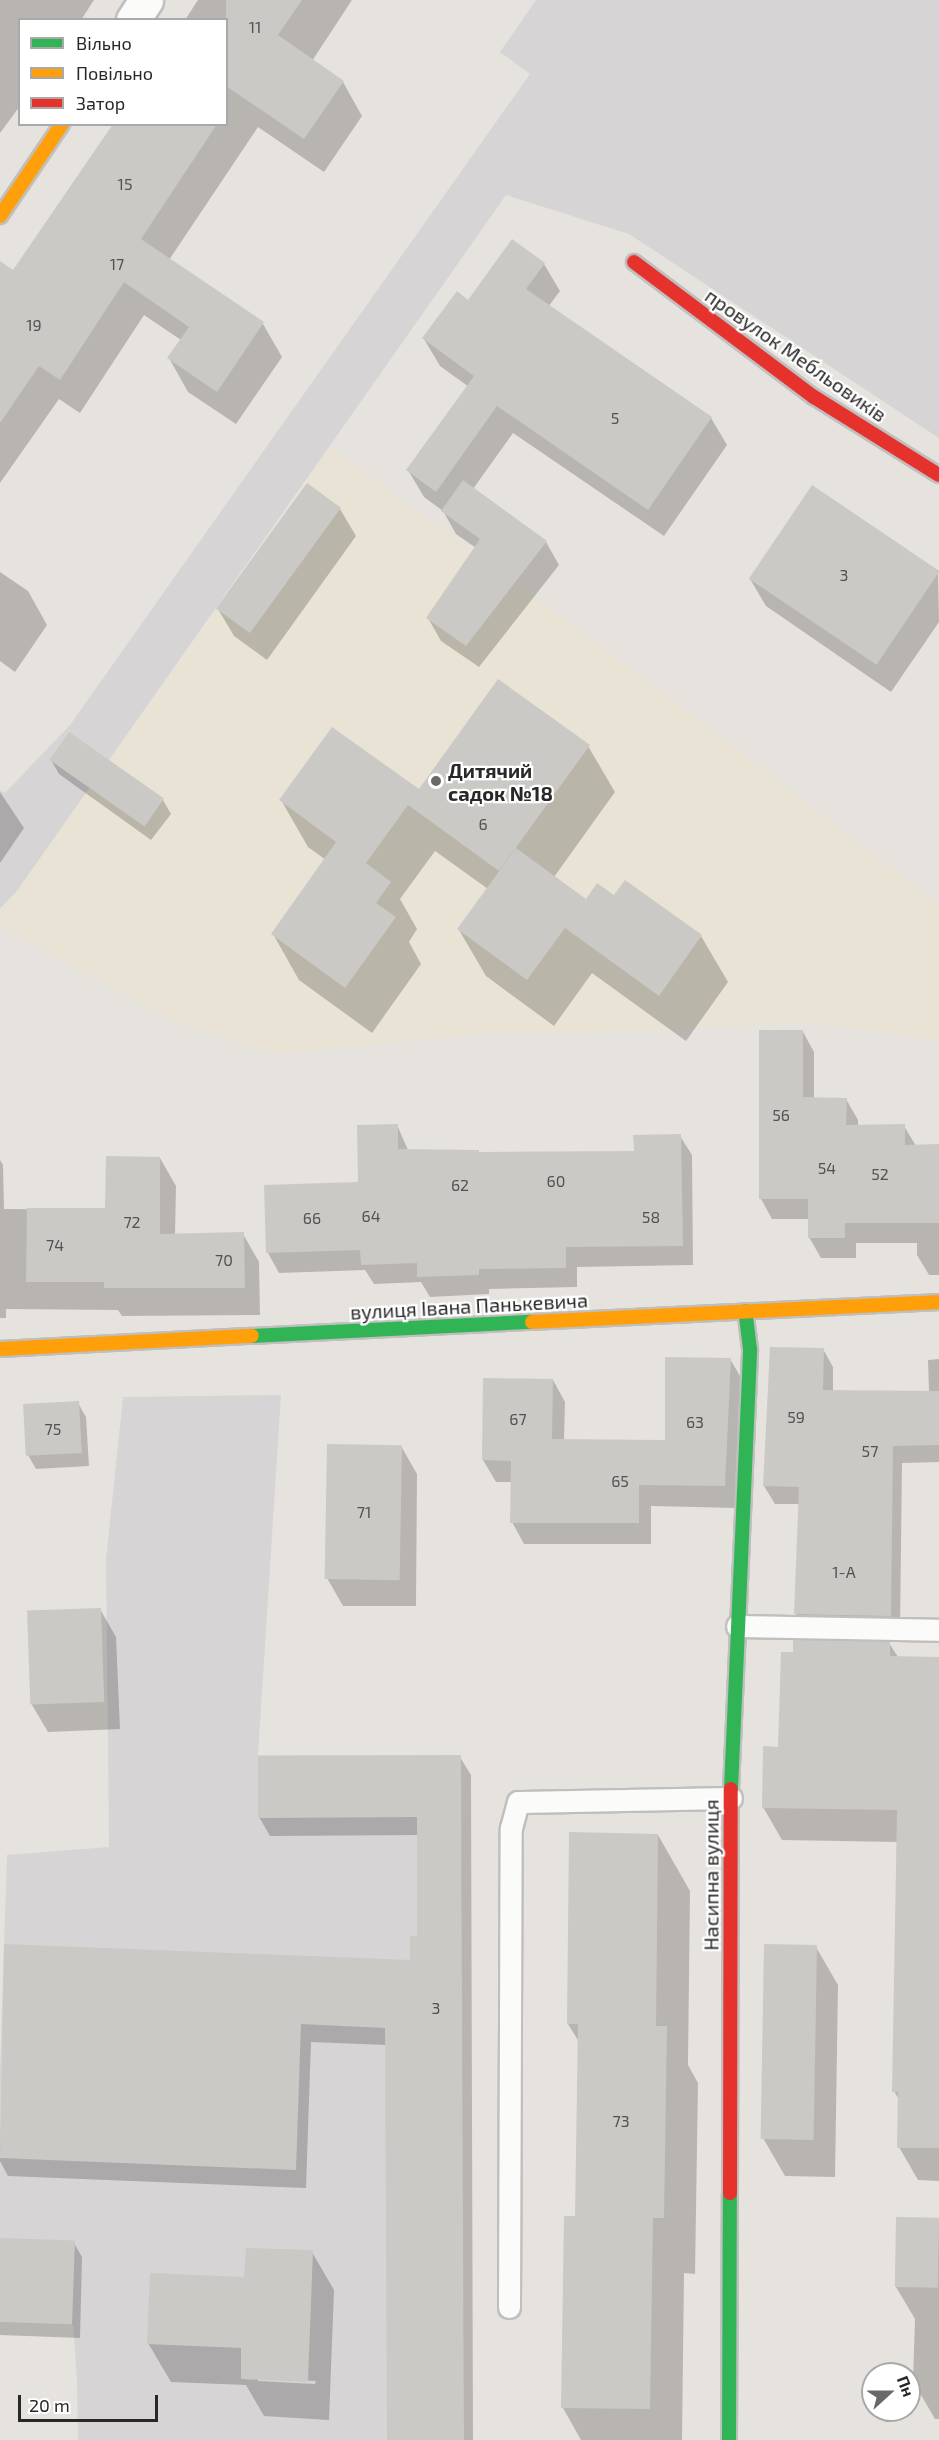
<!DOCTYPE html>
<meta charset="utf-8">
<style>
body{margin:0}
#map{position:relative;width:939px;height:2440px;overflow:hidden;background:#e6e3de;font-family:"Exo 2",sans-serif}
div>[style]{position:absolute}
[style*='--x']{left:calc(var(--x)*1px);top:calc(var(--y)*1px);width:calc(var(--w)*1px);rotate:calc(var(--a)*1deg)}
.industrial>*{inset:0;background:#d6d4d5}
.education>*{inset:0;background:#e8e3d4}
.shadow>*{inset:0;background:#0003}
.building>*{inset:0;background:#cbc9c5;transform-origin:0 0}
.roads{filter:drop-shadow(2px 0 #c0bfbf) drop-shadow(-2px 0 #c0bfbf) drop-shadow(0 2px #c0bfbf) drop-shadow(0 -2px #c0bfbf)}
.lane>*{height:21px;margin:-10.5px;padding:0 10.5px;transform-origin:10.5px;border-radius:10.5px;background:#fbfbfa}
.street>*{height:33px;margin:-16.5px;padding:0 16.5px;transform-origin:16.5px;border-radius:16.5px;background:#fbfbfa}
.fast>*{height:14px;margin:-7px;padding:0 7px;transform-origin:7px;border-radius:7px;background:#30b455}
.slow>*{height:14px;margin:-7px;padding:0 7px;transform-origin:7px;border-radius:7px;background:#ff9f0a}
.jam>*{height:14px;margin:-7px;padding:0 7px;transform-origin:7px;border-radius:7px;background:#e5322d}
.dots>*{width:16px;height:16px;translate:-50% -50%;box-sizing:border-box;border:3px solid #fff;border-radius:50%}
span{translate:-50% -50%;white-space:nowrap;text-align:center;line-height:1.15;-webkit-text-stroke:4.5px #fff;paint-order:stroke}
.number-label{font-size:16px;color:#525251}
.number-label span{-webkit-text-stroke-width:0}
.street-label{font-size:20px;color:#282828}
.poi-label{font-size:20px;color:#282828;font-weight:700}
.left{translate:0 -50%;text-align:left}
.legend{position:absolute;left:18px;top:18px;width:210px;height:108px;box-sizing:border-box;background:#fff;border:2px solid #a9a9a9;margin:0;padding:8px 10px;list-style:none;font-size:18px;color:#282828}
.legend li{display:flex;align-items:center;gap:12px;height:30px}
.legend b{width:30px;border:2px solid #a9a9a9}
.north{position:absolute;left:861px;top:2362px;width:60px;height:60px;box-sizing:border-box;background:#fff;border:2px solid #a9a9a9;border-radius:50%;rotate:69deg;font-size:16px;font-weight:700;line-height:24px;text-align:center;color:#282828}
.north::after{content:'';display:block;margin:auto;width:21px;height:27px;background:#6a6968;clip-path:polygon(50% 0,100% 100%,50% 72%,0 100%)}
.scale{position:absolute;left:18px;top:2395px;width:140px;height:27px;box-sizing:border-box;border:3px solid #282828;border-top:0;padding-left:8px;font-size:18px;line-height:21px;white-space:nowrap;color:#282828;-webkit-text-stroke:4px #fff;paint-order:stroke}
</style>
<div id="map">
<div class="industrial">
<div style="clip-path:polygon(536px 0,939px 0,939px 438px,629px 234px,506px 195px,17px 891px,0 909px,0 790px,5px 793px,70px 725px,530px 74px,500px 52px)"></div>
<div style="clip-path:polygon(281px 1395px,258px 1755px,461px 1755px,464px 2440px,78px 2440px,77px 2380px,73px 2325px,0 2322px,0 2068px,7px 1855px,109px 1847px,106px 1560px,123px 1397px)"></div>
</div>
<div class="education">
<div style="clip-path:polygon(331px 447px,634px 671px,939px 904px,939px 1041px,816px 1023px,587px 1033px,485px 1034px,276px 1054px,173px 1021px,0 926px,0 909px,17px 891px)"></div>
</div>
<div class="shadow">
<div style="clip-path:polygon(0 0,94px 0,81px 20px,20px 20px,20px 106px,0 133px)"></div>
<div style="clip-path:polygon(198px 0,352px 0,312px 61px,343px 82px,362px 116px,324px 172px,258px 127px,169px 260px,263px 324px,282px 357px,236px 424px,188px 392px,169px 358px,181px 340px,144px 315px,80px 413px,59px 399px,0 483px,0 291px,114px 124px,226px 124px,226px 20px,185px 20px)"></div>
<div style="clip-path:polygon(544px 264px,560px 291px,548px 307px,711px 418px,727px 445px,664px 536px,513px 433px,473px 489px,546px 542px,559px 565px,479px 667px,441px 641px,428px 618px,476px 548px,456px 534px,443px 511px,424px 497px,408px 470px,469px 387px,440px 366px,424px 339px,469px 302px)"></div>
<div style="clip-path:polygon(340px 509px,356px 536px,267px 660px,234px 636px,218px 609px)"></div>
<div style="clip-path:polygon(0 572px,28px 591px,47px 625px,15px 672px,0 661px)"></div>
<div style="clip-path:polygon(938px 573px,939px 622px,891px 692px,766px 606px,750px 579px)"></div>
<div style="clip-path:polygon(588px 746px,615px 792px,554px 877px,586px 901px,615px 897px,701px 936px,728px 982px,686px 1041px,592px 973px,554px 1026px,486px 976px,459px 930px,488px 889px,435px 851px,400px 899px,417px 929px,409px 942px,421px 964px,372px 1033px,299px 980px,273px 934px,326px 860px,308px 847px,281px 800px,419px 791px)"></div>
<div style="clip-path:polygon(51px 760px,163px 800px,171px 814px,151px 840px,59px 774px)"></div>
<div style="clip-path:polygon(0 792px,24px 828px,0 863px)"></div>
<div style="clip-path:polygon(803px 1032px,814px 1052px,814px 1099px,846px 1099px,858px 1120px,858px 1126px,904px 1126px,916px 1146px,939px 1145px,939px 1275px,929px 1275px,917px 1255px,917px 1243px,856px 1243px,856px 1258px,821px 1258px,809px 1237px,810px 1219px,772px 1219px,761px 1199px)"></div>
<div style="clip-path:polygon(397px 1125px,408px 1150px,480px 1153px,635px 1152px,680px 1136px,692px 1155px,693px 1265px,577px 1267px,577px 1287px,489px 1289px,489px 1294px,430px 1297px,421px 1282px,374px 1284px,365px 1270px,279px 1273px,268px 1253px,360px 1184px)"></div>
<div style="clip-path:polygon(160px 1158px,176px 1186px,175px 1235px,243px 1234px,259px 1262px,260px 1315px,122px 1316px,118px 1310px,6px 1309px,6px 1318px,0 1318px,0 1160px,3px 1165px,4px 1209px,106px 1210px)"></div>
<div style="clip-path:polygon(823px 1349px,833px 1367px,833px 1391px,929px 1392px,928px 1360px,939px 1359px,939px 1462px,902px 1463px,900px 1634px,806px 1632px,796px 1614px,800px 1504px,775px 1504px,764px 1486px)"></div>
<div style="clip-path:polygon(730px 1359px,743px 1381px,737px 1508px,651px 1506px,651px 1544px,524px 1544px,512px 1522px,512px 1482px,496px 1482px,483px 1460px,553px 1380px,565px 1402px,564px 1441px,666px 1442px)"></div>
<div style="clip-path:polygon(78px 1403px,86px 1417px,89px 1466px,36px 1469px,28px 1455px)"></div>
<div style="clip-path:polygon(401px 1446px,417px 1474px,416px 1606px,343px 1606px,327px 1578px)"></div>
<div style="clip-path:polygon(100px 1609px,116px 1637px,120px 1729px,48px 1732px,32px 1705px)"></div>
<div style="clip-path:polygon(889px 1643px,898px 1657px,939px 1659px,939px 2181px,918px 2180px,899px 2147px,900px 2101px,894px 2091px,898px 1842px,782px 1840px,763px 1807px,780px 1748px)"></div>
<div style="clip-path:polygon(460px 1757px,471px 1775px,473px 2440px,388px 2440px,386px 2045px,311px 2042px,306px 2188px,8px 2176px,0 2161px,6px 1946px,411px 1962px,419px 1937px,419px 1835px,270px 1836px,259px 1817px)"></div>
<div style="clip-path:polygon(658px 1835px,690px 1891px,688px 2065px,698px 2083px,695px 2274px,684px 2273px,682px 2440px,581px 2440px,563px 2408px,577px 2218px,579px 2042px,568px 2024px)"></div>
<div style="clip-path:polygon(816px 1947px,838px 1985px,835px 2177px,785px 2176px,763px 2138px)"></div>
<div style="clip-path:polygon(939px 2220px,939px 2419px,935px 2419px,913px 2381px,915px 2319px,896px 2287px)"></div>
<div style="clip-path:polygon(0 2240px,74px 2243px,82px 2257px,80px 2338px,0 2335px)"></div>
<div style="clip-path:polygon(evenodd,312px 2252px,334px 2290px,329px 2420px,264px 2416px,246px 2385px,171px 2382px,148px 2343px,246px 2278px,312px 2252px,258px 2378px,316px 2381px,315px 2384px,258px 2381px,258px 2378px)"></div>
</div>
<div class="building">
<div style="clip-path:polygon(226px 0,302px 0,278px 35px,344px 81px,304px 139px,226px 86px)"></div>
<div style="clip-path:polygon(113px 124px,217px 124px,141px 239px,264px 322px,217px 392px,167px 358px,189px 327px,124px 282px,60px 380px,39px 366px,0 423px,0 261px,13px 270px)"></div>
<div style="clip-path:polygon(512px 239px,545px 263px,526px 289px,712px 417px,648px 510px,497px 406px,436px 492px,406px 470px,474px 376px,422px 338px,457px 291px,468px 300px)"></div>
<div style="clip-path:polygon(463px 480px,547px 541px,466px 646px,426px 618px,480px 539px,441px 511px)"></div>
<div style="left:307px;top:483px;width:42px;height:155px;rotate:36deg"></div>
<div style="left:812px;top:485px;width:154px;height:113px;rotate:34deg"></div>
<div style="clip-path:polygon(498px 679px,590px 745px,499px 871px,408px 805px,366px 863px,391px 882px,376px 903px,396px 917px,345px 988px,271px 934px,336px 842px,279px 800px,332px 727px,419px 789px)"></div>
<div style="left:69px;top:732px;width:116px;height:34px;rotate:35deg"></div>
<div style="clip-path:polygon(516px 848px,586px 899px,597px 883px,614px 895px,625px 880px,702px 935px,659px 996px,565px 928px,527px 980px,457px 929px)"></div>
<div style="clip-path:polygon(759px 1030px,803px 1030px,803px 1097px,847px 1098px,846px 1125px,905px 1124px,905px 1145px,939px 1144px,939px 1223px,845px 1223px,845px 1238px,808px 1238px,808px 1199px,759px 1199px)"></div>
<div style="clip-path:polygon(398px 1124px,398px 1149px,479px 1150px,479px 1152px,634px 1151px,633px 1135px,681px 1134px,683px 1246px,566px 1247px,566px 1268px,479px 1269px,479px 1275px,417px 1277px,417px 1263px,361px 1265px,360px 1250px,266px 1253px,264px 1185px,358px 1182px,357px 1125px)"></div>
<div style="clip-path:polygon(106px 1156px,160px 1157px,160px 1234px,244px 1232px,245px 1288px,104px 1288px,104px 1282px,26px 1282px,27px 1208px,105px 1208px)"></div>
<div style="clip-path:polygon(770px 1347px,824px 1348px,823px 1390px,939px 1391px,939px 1445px,893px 1446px,891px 1616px,794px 1614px,799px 1487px,763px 1486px)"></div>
<div style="clip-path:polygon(665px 1357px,731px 1358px,725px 1486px,639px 1485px,639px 1523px,510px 1523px,511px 1461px,482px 1460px,483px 1378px,553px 1379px,552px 1439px,665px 1440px)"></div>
<div style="left:79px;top:1401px;width:52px;height:56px;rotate:87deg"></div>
<div style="left:327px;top:1444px;width:75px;height:135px;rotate:1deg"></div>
<div style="left:101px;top:1608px;width:94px;height:74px;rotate:88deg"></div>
<div style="clip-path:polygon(793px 1640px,890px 1642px,890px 1656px,939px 1657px,939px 2148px,897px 2148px,898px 2092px,892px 2092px,897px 1810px,762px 1808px,763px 1746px,778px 1747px,781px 1652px,793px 1652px)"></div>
<div style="clip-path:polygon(461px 1755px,464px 2440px,387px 2440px,385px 2028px,301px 2024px,296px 2170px,0 2158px,4px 1944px,410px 1960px,410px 1936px,417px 1936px,417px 1817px,258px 1818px,258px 1756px)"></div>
<div style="clip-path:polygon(569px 1832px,658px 1834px,656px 2026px,667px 2026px,664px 2218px,653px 2218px,650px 2409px,561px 2408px,564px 2216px,575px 2216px,578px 2024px,567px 2024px)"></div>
<div style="left:764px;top:1944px;width:53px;height:195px;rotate:1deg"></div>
<div style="left:896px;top:2217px;width:43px;height:70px;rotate:1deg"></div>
<div style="left:0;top:2238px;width:75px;height:84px;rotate:2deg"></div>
<div style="clip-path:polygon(246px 2248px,313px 2250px,308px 2382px,241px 2379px,241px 2348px,147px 2344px,150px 2273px,244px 2277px)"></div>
</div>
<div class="roads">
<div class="lane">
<div style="--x:737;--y:1626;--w:202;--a:1.1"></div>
<div style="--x:509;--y:2307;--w:479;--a:-89.8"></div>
<div style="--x:511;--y:1828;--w:27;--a:-75"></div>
<div style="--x:518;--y:1802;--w:213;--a:-1.1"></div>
</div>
<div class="street">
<div style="--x:133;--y:20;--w:24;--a:-57"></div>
</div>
<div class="fast">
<div style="--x:252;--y:1336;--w:280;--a:-2.9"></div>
<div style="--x:731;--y:1789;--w:440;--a:-87.5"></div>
<div style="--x:750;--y:1349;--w:38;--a:-97"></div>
<div style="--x:729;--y:2440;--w:247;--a:-89.8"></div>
</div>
<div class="slow">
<div style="--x:0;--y:216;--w:111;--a:-56"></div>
<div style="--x:532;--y:1322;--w:407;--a:-2.8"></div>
<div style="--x:0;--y:1349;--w:252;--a:-3"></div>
</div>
<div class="jam">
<div style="--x:634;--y:262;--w:225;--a:36.9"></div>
<div style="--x:814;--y:397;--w:147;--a:32"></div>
<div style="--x:730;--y:2193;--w:404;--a:-89.9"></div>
</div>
</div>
<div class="dots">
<div style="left:436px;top:781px;background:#6a6968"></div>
</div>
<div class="number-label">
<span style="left:255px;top:27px">11</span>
<span style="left:125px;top:184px">15</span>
<span style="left:117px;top:264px">17</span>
<span style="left:34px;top:325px">19</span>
<span style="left:615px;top:418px">5</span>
<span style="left:844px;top:575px">3</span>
<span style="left:483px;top:824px">6</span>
<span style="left:781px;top:1115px">56</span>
<span style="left:827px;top:1168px">54</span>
<span style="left:880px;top:1174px">52</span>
<span style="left:556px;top:1181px">60</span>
<span style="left:460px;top:1185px">62</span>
<span style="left:371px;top:1216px">64</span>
<span style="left:651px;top:1217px">58</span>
<span style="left:312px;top:1218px">66</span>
<span style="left:132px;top:1222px">72</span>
<span style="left:55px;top:1245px">74</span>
<span style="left:224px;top:1260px">70</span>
<span style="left:796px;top:1417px">59</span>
<span style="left:518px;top:1419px">67</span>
<span style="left:695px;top:1422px">63</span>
<span style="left:53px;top:1429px">75</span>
<span style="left:870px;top:1451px">57</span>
<span style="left:620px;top:1481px">65</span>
<span style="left:364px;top:1512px">71</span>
<span style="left:844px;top:1572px">1-А</span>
<span style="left:436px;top:2008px">3</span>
<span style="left:621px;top:2121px">73</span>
</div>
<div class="street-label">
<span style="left:796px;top:355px;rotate:35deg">провулок Мебльовиків</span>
<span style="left:469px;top:1306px;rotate:-3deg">вулиця Івана Панькевича</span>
<span style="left:711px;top:1875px;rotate:-90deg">Насипна вулиця</span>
</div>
<div class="poi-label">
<span class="left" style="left:448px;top:782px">Дитячий<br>садок №18</span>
</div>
<ul class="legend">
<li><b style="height:8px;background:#30b455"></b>Вільно</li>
<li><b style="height:8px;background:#ff9f0a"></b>Повільно</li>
<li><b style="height:8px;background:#e5322d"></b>Затор</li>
</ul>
<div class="north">Пн</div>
<div class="scale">20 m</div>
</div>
